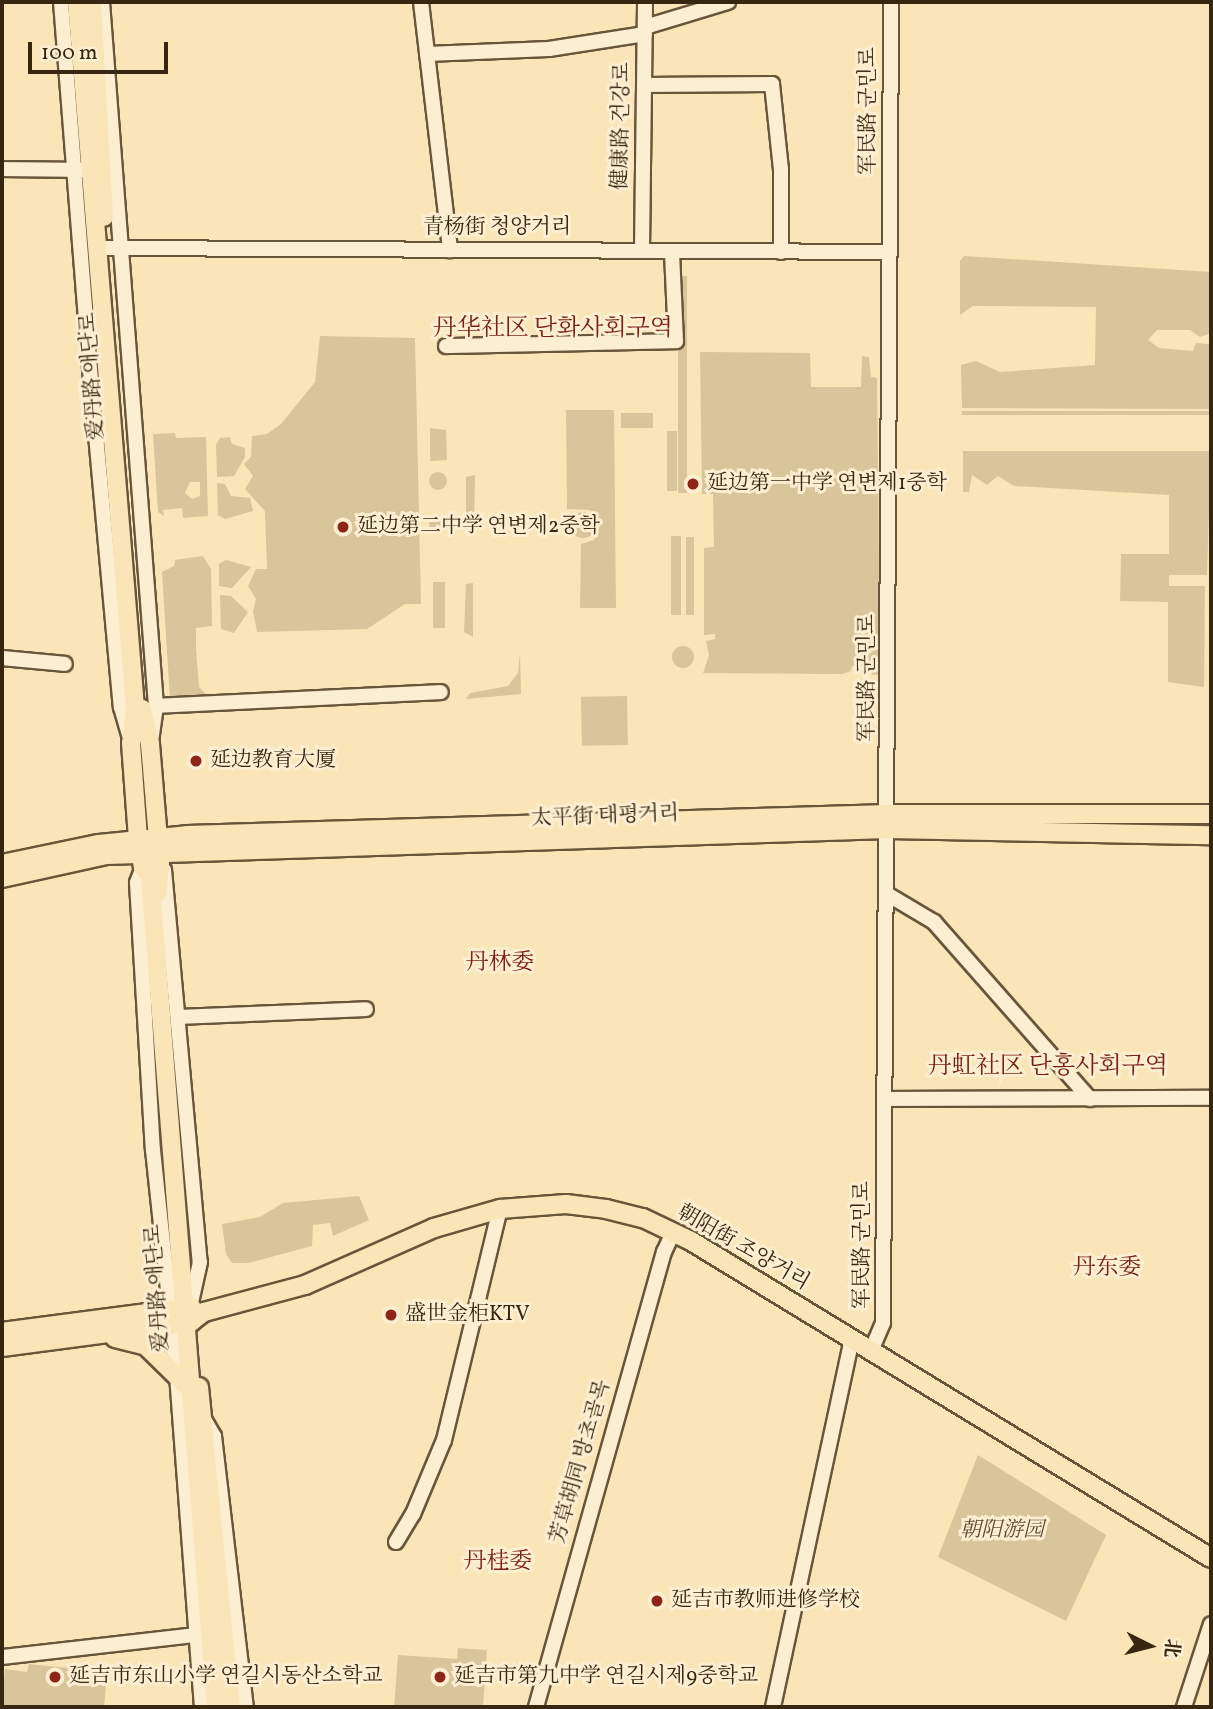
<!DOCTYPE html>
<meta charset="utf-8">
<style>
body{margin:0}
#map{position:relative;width:1213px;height:1709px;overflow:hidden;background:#fae5b8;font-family:Vollkorn,"Noto Serif SC","Noto Serif KR",serif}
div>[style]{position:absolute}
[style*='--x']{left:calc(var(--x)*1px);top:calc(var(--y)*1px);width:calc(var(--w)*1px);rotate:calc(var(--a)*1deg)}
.green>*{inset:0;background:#d9c59b;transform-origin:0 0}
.round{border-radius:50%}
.roads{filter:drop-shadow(2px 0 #68563a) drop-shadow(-2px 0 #68563a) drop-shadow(0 2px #68563a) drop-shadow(0 -2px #68563a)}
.minor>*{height:14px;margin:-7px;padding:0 7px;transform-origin:7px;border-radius:7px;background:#fceed1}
.major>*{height:18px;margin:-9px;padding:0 9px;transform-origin:9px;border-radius:9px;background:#fae5b8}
.dots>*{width:19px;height:19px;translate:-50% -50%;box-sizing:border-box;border:4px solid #fceed1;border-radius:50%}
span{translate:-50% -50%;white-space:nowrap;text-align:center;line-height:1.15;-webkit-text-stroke:6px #fceed1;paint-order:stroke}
.street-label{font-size:21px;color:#382710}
.poi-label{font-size:21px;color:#382710}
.left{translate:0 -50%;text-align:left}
.park-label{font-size:21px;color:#604e33;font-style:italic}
.neighbourhood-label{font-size:23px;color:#7a1f14}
.quarter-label{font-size:24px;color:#7a1f14}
.frame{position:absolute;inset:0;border:4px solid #382710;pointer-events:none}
.north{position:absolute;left:1115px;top:1611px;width:70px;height:70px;-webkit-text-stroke:5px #fceed1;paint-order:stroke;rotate:96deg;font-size:19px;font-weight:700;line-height:28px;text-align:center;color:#382710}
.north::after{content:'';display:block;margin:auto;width:24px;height:32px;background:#382710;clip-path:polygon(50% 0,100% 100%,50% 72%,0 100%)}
.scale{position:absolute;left:28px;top:42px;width:140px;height:32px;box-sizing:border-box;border:4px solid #382710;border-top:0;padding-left:9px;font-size:21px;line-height:24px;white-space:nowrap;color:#382710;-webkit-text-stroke:5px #fceed1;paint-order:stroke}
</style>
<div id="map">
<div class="green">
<div style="clip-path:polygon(964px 256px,1211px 272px,1211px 333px,1200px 337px,1190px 330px,1157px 330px,1148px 340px,1159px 348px,1193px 351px,1196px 343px,1209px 344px,1211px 409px,962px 408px,961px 365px,976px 361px,1000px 372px,1095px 365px,1096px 307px,973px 306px,960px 315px,960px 261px)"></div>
<div style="left:678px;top:276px;width:9px;height:217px"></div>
<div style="clip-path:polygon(320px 336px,415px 338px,421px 604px,405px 604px,367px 629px,257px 632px,253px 611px,256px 599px,248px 586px,256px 569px,267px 569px,265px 511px,245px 489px,253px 476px,244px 464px,251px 457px,252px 436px,267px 434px,281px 424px,315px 382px)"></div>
<div style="clip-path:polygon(700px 352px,810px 353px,811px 387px,861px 387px,862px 356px,869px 357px,871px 377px,877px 378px,880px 675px,866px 674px,866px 666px,852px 666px,851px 671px,842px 674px,703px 673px,709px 655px,706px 641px,715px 639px,715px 634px,704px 635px,704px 548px,714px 547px,713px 494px,702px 494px)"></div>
<div style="clip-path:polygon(566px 410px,614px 410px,616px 608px,580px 608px,581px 544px,594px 540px,600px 526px,590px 510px,567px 509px)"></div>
<div style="left:962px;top:411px;width:249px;height:4px"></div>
<div style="left:653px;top:413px;width:15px;height:32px;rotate:90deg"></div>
<div style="clip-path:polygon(430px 428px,446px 430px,447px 460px,430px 461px)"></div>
<div style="left:667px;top:431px;width:10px;height:60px"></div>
<div style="clip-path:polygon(evenodd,175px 433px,176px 438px,206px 437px,208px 516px,183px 518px,182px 508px,163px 510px,164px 516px,158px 512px,153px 434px,175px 433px,190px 482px,200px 482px,200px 496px,192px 499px,185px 493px,190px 482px)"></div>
<div style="clip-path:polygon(230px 437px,232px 444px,245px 448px,245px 457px,234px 476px,217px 477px,216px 445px,220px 438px)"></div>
<div style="clip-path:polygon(963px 451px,1211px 451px,1207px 575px,1169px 575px,1169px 586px,1205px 586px,1204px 687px,1168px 682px,1168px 602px,1120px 601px,1121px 554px,1169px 554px,1169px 495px,1014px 486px,998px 476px,987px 485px,972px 475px,969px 492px,963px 492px)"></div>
<div class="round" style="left:429px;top:472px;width:18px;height:18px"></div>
<div style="clip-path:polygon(475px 475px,474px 529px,466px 529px,466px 477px)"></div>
<div style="clip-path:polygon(217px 483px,225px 484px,231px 496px,250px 498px,253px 511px,225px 519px,218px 515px)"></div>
<div class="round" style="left:570px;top:512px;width:26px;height:26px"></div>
<div class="round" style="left:429px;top:515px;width:18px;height:18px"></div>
<div style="left:671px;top:536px;width:10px;height:79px"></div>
<div style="left:686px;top:537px;width:8px;height:78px"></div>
<div style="clip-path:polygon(203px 556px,211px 569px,212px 626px,196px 628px,196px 648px,199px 687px,209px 697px,170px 699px,162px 572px,174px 566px,175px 560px)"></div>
<div style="clip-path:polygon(226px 560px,251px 567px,232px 588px,219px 586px,219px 564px)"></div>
<div style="left:433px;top:582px;width:12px;height:46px"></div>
<div style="clip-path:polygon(473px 583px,473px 637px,464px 632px,466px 584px)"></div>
<div style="clip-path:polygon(220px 595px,231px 596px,248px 612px,234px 633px,221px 629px)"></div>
<div class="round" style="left:672px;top:646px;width:22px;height:22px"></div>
<div style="clip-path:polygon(520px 653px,521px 694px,466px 699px,470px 693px,508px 686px,518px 673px)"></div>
<div style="left:627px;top:696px;width:49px;height:46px;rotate:89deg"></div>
<div style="clip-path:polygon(359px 1196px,369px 1220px,333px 1236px,330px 1223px,313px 1225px,312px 1246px,248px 1263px,232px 1263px,226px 1254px,222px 1224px,260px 1217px,283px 1203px)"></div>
<div style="clip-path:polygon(978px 1455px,1106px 1535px,1066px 1621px,938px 1557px)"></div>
<div style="clip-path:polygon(458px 1648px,487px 1650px,483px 1707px,394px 1707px,398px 1655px,457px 1659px)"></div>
<div style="clip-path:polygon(29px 1664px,107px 1672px,104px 1707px,2px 1707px,5px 1669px,27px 1672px)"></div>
</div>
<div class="roads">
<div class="minor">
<div style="--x:61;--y:2;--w:335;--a:85.5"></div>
<div style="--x:87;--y:336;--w:373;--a:84.8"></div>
<div style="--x:121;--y:707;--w:29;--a:74"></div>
<div style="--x:102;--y:2;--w:706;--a:85.61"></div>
<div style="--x:156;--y:706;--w:34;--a:98"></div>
<div style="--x:421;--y:2;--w:250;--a:83.3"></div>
<div style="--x:645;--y:27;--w:87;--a:-16.8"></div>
<div style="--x:427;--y:54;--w:122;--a:-2.3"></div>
<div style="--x:549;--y:49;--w:97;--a:-8.9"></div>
<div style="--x:644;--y:85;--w:128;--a:-0.4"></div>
<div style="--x:772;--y:84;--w:85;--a:84"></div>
<div style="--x:781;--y:169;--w:83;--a:90"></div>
<div style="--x:2;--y:169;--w:82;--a:0.7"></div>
<div style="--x:106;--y:248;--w:782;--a:0.29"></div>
<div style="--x:642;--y:250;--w:248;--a:-89.3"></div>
<div style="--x:446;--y:346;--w:230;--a:-1.2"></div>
<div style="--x:676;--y:341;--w:89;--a:-92.6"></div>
<div style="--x:2;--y:658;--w:63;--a:5.4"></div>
<div style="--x:156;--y:706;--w:285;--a:-2.8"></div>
<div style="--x:143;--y:867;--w:17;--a:111"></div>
<div style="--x:137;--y:883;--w:267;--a:86.6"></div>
<div style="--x:153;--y:1150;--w:226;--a:83.9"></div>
<div style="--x:177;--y:1375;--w:333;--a:85.7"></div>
<div style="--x:164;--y:870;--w:394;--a:84.8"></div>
<div style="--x:200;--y:1262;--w:46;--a:102.5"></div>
<div style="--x:887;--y:894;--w:55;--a:30.8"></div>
<div style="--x:934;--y:922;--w:236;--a:48.6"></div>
<div style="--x:179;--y:1017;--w:187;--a:-2.4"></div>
<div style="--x:885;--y:1099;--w:326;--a:-0.2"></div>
<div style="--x:871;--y:1351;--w:30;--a:-67"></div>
<div style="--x:883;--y:1323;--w:1321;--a:-89.65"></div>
<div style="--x:204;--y:1419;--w:20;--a:60"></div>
<div style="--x:214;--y:1436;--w:273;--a:83.3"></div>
<div style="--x:396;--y:1542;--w:33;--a:-59"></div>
<div style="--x:413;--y:1514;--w:80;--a:-67.3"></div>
<div style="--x:444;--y:1440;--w:238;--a:-76.4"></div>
<div style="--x:2;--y:1657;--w:193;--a:-6.5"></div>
<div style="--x:536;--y:1707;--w:473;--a:-74.3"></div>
<div style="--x:664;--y:1252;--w:23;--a:-65"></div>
<div style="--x:773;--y:1707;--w:377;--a:-77.9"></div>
<div style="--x:1184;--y:1707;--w:87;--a:-72"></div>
</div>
<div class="major">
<div style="--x:77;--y:2;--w:707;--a:85.3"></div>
<div style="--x:135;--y:707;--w:36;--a:96"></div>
<div style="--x:131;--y:743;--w:96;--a:85.8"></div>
<div style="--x:138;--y:839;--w:28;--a:80"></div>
<div style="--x:143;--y:867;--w:11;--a:52"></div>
<div style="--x:150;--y:876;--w:834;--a:85.46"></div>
<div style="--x:92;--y:2;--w:215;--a:86.8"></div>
<div style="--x:142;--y:709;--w:36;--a:77"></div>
<div style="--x:150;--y:744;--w:118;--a:85.2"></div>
<div style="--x:160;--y:862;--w:30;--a:94"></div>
<div style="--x:2;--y:864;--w:99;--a:-11.7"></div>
<div style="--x:99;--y:844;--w:88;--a:-5.8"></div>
<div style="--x:187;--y:835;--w:701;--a:-1.72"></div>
<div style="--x:888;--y:814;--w:323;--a:0"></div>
<div style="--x:2;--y:878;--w:107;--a:-12.4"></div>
<div style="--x:107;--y:855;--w:781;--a:-1.91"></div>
<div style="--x:888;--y:829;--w:323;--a:1.1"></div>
<div style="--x:2;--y:1332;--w:191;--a:-7.5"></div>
<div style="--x:115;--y:1338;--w:32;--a:14"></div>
<div style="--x:146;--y:1346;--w:59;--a:44.3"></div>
<div style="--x:2;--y:1347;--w:191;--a:-7.5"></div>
<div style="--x:191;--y:1322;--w:16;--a:-38"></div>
<div style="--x:204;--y:1312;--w:105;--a:-15"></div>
<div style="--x:305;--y:1285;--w:141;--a:-23.8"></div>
<div style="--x:434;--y:1228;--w:69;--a:-16.1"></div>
<div style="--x:500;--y:1209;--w:66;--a:-4.3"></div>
<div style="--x:566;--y:1204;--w:40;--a:7.1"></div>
<div style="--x:606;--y:1209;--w:38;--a:14"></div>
<div style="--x:643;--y:1218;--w:53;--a:25.6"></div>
<div style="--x:691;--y:1241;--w:609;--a:31.37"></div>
<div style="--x:199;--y:1387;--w:322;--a:84.3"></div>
</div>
</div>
<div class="dots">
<div style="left:693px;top:484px;background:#8f2418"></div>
<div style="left:343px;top:527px;background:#8f2418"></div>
<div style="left:196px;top:761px;background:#8f2418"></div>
<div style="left:391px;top:1315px;background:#8f2418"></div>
<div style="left:657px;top:1601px;background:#8f2418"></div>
<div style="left:55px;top:1677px;background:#8f2418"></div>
<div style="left:440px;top:1677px;background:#8f2418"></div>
</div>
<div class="street-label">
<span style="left:869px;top:111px;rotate:-90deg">军民路 군민로</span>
<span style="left:622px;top:126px;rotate:-89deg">健康路 건강로</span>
<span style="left:497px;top:228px">青杨街 청양거리</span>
<span style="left:93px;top:376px;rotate:-94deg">爱丹路 애단로</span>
<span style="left:868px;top:678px;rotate:-90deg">军民路 군민로</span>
<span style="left:605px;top:817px;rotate:-2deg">太平街 태평거리</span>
<span style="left:863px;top:1245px;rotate:-90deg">军民路 군민로</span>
<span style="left:743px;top:1248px;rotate:30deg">朝阳街 조양거리</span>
<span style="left:158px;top:1288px;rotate:-94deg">爱丹路 애단로</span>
<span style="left:581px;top:1462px;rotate:-74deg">芳草胡同 방초골목</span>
</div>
<div class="poi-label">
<span class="left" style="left:707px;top:484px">延边第一中学 연변제1중학</span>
<span class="left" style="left:357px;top:527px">延边第二中学 연변제2중학</span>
<span class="left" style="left:210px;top:761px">延边教育大厦</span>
<span class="left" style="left:405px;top:1315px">盛世金柜KTV</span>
<span class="left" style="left:671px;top:1601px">延吉市教师进修学校</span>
<span class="left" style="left:69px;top:1677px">延吉市东山小学 연길시동산소학교</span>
<span class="left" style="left:454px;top:1677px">延吉市第九中学 연길시제9중학교</span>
</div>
<div class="park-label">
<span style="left:1002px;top:1531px">朝阳游园</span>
</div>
<div class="neighbourhood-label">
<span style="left:500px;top:963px">丹林委</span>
<span style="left:1107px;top:1268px">丹东委</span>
<span style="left:498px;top:1562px">丹桂委</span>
</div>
<div class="quarter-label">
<span style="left:553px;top:330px">丹华社区 단화사회구역</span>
<span style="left:1048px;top:1068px">丹虹社区 단홍사회구역</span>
</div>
<div class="frame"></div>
<div class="north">北</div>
<div class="scale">100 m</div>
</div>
